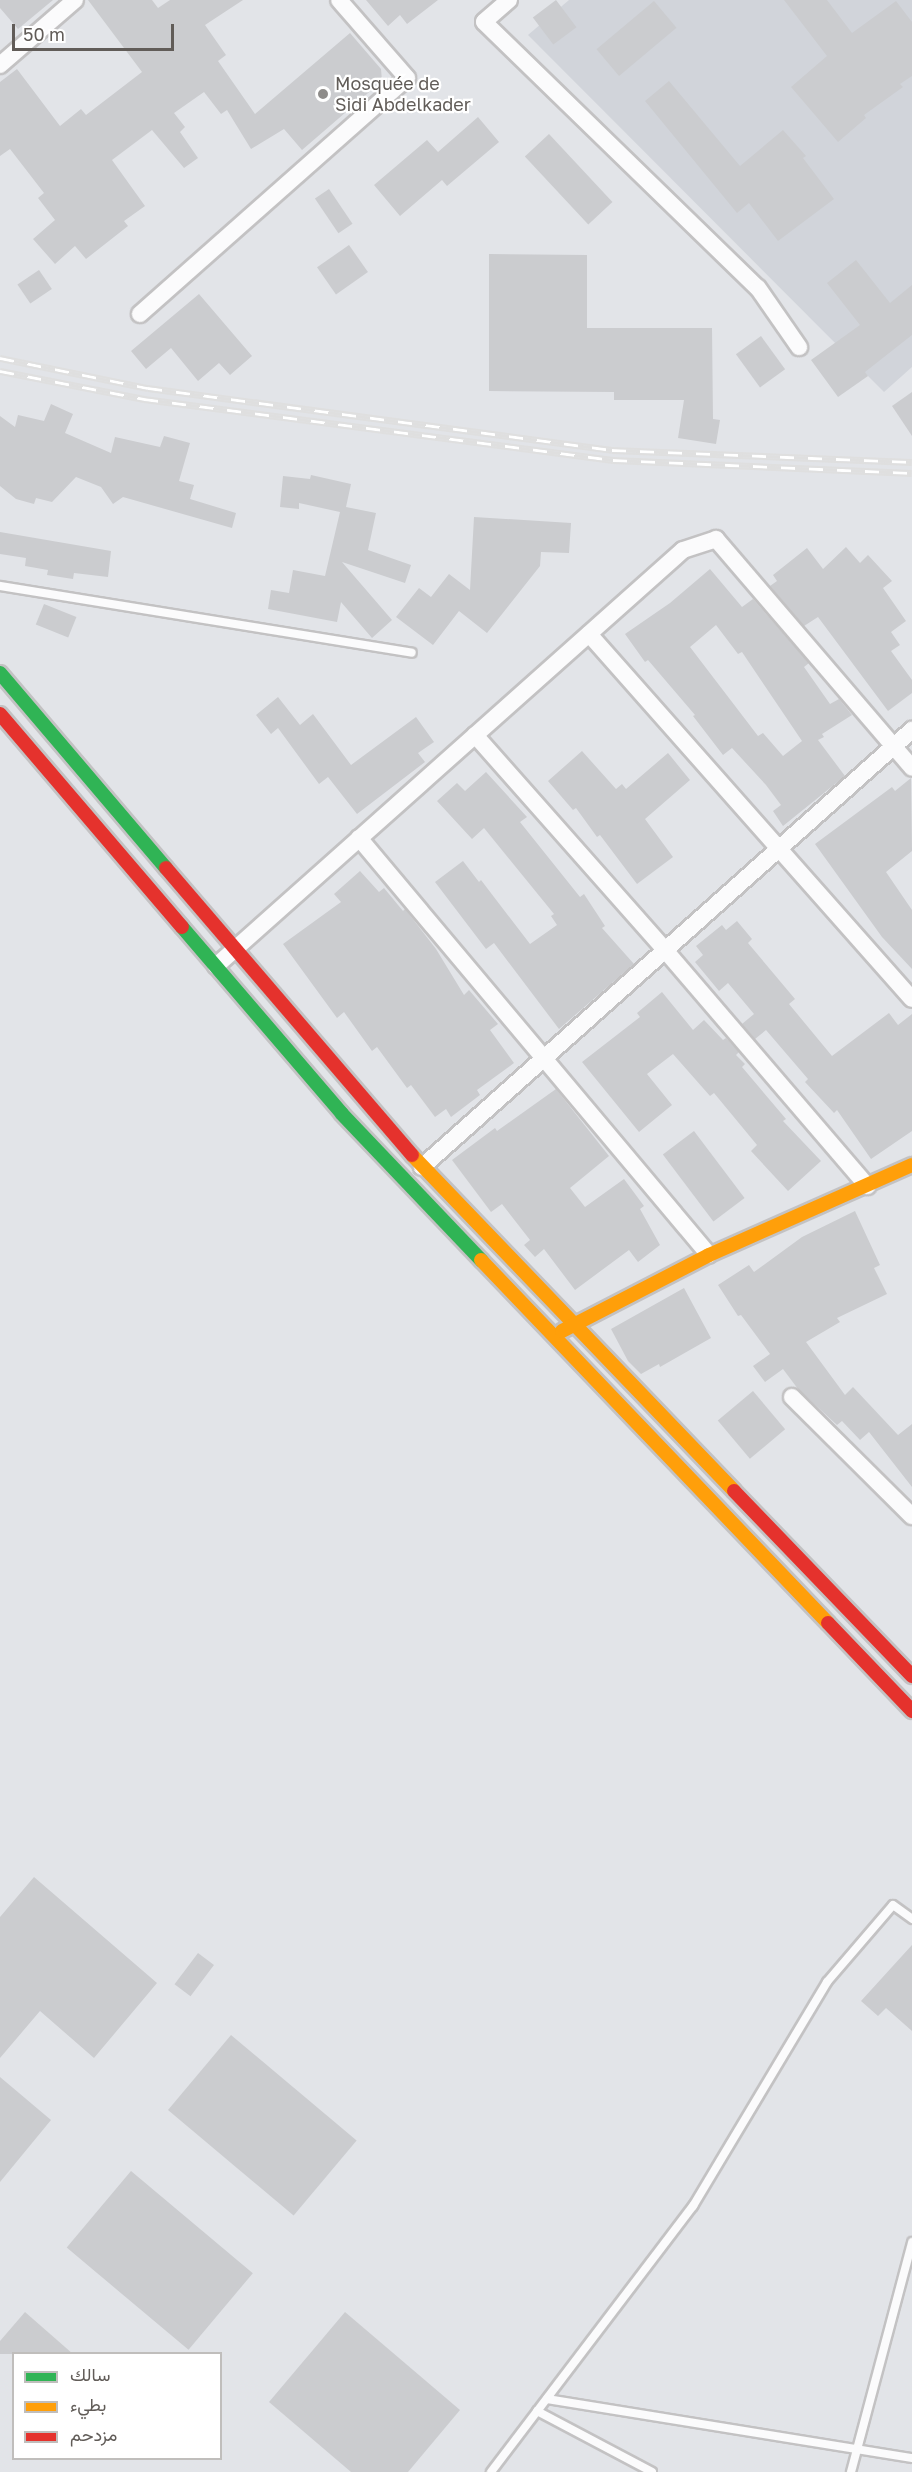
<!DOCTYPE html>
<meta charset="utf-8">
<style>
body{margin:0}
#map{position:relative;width:912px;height:2472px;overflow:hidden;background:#e2e4e8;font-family:"Golos Text",Vazirmatn,sans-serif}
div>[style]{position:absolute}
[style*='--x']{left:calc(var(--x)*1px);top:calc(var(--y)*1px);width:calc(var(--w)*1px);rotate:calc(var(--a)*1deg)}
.education>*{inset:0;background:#d1d4da}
.building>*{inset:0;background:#cbcccf;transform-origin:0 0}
.roads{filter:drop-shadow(2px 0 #c3c2c3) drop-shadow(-2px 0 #c3c2c3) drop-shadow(0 2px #c3c2c3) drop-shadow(0 -2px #c3c2c3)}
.lane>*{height:8px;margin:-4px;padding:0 4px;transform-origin:4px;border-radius:4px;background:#fbfbfc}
.street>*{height:16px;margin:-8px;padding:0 8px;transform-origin:8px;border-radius:8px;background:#fbfbfc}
.fast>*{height:14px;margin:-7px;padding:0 7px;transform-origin:7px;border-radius:7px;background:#30b455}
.slow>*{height:14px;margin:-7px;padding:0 7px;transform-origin:7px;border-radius:7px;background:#ff9f0a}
.jam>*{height:14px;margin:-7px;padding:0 7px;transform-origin:7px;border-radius:7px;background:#e5322d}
.rail>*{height:7px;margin-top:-3.5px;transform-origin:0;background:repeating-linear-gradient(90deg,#fff 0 14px,#dfdfdf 0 28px);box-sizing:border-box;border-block:2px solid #dfdfdf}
.dots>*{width:16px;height:16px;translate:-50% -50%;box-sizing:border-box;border:3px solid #fff;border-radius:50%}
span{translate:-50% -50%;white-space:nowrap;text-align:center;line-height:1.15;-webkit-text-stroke:4.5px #fff;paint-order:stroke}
.poi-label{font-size:18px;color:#615c58}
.left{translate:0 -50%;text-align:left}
.legend{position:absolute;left:12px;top:2352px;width:210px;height:108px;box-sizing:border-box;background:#fff;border:2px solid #c0bebc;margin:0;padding:8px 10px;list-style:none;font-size:18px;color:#615c58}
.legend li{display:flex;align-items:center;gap:12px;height:30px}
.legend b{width:30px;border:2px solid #c0bebc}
.scale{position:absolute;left:12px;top:24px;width:162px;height:27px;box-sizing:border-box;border:3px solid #615c58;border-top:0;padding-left:8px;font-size:18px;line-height:21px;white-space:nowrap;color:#615c58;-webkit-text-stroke:4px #fff;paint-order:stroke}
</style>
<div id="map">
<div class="education">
<div style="clip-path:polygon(569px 0,912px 0,912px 367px,884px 392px,528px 35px)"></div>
</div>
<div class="building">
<div style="clip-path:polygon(0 0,53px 0,18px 29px,0 8px)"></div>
<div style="clip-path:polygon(88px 0,152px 0,158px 8px,170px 0,243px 0,205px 25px,226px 55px,218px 61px,255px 114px,350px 33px,381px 69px,382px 81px,302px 150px,284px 129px,251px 149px,227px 110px,221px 114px,204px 92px,174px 113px,185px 127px,180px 132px,198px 158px,184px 168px,152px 130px,112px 160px,145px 206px,124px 221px,128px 226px,86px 259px,75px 246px,55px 264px,33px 239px,55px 220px,38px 198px,44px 193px,10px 149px,0 156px,0 82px,17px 69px,60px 126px,81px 109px,86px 115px,142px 72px)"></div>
<div style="clip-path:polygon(366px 0,438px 0,407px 24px,400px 15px,388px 26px)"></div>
<div style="left:556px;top:0;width:34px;height:29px;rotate:53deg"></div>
<div style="clip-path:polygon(784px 0,827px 0,852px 33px,896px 1px,912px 22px,912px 76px,900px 84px,903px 87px,864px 115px,866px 118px,838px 142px,791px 87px,827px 56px)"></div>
<div style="left:654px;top:1px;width:35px;height:75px;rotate:50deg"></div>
<div style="clip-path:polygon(669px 81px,740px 166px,783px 130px,806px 156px,803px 158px,834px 199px,778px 241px,749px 203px,737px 213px,645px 101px)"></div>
<div style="clip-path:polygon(478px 117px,499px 142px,447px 186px,442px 180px,400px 216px,374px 185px,427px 140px,438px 152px)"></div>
<div style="left:549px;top:134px;width:93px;height:33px;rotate:47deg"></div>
<div style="left:329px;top:189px;width:42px;height:17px;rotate:56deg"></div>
<div style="left:349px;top:245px;width:33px;height:39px;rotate:55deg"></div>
<div style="clip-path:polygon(489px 254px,587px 255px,587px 328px,712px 328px,713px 419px,720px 420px,716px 444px,678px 438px,684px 400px,614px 400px,614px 392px,489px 391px)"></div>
<div style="clip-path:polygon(856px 260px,890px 303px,912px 285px,912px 335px,865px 372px,868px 376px,838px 397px,811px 360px,860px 325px,827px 283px)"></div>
<div style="left:39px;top:270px;width:23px;height:26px;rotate:56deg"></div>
<div style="clip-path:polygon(199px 294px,252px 356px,230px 375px,219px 363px,198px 381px,171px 348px,146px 369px,131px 351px)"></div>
<div style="left:761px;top:336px;width:41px;height:31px;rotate:54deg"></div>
<div style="clip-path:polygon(912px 392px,912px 436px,892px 406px)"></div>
<div style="clip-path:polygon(51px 404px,73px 414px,65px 433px,111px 453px,115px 437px,160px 447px,164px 436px,190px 443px,179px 481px,194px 485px,190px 499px,236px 513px,232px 528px,123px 497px,113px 504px,101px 487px,76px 477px,52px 502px,36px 498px,34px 504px,16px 499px,0 486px,0 416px,15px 427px,18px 415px,44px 421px)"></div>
<div style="clip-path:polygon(311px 475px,351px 484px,346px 507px,376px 513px,368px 550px,411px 565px,405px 583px,342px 562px,392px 620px,372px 638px,341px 602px,337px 622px,268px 609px,271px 590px,289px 593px,293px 570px,325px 576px,340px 512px,299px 503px,299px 509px,280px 507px,283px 476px,310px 479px)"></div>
<div style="clip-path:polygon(474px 517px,571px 523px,569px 553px,541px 552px,540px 566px,487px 633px,459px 611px,433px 645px,396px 617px,419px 588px,431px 597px,449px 574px,470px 590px)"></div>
<div style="clip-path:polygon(0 532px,111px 551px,108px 577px,74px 573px,73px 579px,47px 575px,48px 570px,25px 566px,26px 558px,0 554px)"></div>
<div style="clip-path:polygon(846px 547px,860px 563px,868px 555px,892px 581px,883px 588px,906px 621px,891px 632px,900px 645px,891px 651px,912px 680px,912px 693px,888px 711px,818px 617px,804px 626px,770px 586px,777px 581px,773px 575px,807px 548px,823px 569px)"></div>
<div style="clip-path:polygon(evenodd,710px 569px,742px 607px,753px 599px,809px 663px,804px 667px,830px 704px,839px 699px,852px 715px,822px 734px,824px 737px,818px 740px,845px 776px,783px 826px,773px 811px,781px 805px,766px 785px,732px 748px,723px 755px,693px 716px,695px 715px,648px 660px,645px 662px,625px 634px,670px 603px,710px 569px,716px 625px,738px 654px,742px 652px,802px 741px,783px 756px,763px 733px,758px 736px,690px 647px,716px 625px)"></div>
<div style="left:44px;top:604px;width:35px;height:22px;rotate:22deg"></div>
<div style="clip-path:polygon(278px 697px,300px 725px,313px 714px,351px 765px,416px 717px,434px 742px,418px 753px,425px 762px,357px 814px,328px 777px,319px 784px,278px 728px,271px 734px,256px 715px)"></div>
<div style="clip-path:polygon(582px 751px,616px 789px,622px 784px,626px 789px,668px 753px,690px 780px,645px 819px,673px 857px,637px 884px,600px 835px,597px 837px,576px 808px,573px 810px,548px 781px)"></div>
<div style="clip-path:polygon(486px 772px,527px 817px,520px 822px,580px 897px,584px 894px,605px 926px,602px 928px,634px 964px,559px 1029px,494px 943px,486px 949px,435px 882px,463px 861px,479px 882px,481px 880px,530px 944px,557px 925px,551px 916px,554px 914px,484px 828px,472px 839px,437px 801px,457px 783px,465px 791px)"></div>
<div style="clip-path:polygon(911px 778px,912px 851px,886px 872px,912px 910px,912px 969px,882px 937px,815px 844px,892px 787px,895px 791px)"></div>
<div style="clip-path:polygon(360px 871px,379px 892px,384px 888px,403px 911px,405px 909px,436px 949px,464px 995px,469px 990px,498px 1024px,490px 1030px,514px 1063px,477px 1090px,480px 1095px,451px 1117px,446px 1109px,435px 1117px,411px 1085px,407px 1088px,377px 1047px,372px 1051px,344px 1012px,337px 1018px,283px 944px,341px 902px,334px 894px)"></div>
<div style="clip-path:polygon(737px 921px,752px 939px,748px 943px,795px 999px,789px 1004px,832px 1056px,889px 1013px,898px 1025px,912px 1014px,912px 1131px,871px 1159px,837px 1110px,834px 1113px,805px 1082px,808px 1079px,766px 1030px,755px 1039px,742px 1024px,754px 1014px,728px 983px,719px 991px,695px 962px,703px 955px,696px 946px,722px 925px,726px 930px)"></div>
<div style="clip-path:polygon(662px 992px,693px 1030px,704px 1020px,723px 1040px,726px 1038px,739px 1052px,736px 1055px,745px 1064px,742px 1067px,786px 1119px,783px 1121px,821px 1161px,788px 1191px,751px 1151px,757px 1145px,714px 1093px,710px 1096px,673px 1054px,647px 1074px,672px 1105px,639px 1132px,582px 1062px,640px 1017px,637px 1013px)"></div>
<div style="clip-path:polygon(556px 1089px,609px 1156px,570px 1188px,585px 1207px,624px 1179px,644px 1206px,640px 1209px,660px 1245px,638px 1262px,629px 1250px,575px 1290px,544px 1249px,535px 1257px,524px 1245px,530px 1240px,502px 1204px,491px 1212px,452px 1160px,495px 1128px,497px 1131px)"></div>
<div style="left:694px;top:1131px;width:84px;height:39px;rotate:53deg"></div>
<div style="clip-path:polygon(855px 1211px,880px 1265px,874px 1268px,887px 1294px,837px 1318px,840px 1322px,806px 1342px,845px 1395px,853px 1387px,898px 1435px,912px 1424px,912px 1487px,869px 1432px,860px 1440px,842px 1421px,837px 1425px,798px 1389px,783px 1369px,765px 1382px,753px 1366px,770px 1354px,741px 1315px,738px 1316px,718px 1285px,749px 1265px,754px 1272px,802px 1237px)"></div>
<div style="clip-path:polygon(684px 1288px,711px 1338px,660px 1367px,659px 1364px,641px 1374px,628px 1361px,611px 1329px)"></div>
<div style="left:753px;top:1391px;width:50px;height:46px;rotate:50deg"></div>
<div style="clip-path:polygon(34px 1877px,157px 1983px,94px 2058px,40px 2011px,0 2058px,0 1917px)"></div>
<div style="clip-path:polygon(912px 1945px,912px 2031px,886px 2008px,878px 2016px,861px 2001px)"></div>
<div style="left:198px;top:1953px;width:20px;height:39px;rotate:37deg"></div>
<div style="left:231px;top:2035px;width:164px;height:98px;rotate:40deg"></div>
<div style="clip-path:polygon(0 2077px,51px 2120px,0 2182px)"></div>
<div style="left:131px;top:2171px;width:159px;height:100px;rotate:40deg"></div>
<div style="clip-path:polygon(25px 2312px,73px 2354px,0 2354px,0 2341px)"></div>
<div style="clip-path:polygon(345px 2312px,460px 2410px,408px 2472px,351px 2472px,269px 2402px)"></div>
</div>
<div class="roads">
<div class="lane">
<div style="--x:0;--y:586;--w:417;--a:9.2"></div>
<div style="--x:547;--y:2399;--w:370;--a:9.2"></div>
<div style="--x:537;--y:2411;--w:130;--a:27.9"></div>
<div style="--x:491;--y:2472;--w:334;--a:-52.8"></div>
<div style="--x:693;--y:2206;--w:261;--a:-59.1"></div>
<div style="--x:827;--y:1982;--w:101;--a:-49.4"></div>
<div style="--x:893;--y:1905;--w:24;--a:36"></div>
<div style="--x:851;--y:2472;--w:238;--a:-75.1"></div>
</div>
<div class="street">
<div style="--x:509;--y:0;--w:33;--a:139"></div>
<div style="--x:484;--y:22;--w:382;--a:44.2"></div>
<div style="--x:758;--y:288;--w:72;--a:55.2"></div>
<div style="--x:0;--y:65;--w:99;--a:-40.9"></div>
<div style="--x:140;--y:314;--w:356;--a:-41.5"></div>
<div style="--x:407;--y:78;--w:103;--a:-131.1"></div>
<div style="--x:589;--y:634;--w:487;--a:48.5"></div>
<div style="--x:475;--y:735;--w:287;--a:48.5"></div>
<div style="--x:665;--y:950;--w:311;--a:49.4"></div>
<div style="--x:359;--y:838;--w:544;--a:49.99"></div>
<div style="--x:216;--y:966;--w:625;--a:-41.69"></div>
<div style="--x:683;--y:550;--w:35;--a:-18"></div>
<div style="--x:716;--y:539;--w:301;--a:49.4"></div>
<div style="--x:422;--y:1167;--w:657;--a:-41.73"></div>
<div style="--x:792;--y:1397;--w:169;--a:44.8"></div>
</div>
<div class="fast">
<div style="--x:0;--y:673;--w:256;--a:49.6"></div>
<div style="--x:182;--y:927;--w:246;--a:49.4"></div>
<div style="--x:342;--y:1114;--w:202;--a:46.4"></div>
</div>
<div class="slow">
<div style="--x:412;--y:1155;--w:465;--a:46.2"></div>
<div style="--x:481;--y:1260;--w:502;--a:46.29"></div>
<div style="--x:562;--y:1331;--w:165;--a:-27.3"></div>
<div style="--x:709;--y:1255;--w:222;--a:-23.9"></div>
</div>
<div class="jam">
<div style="--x:0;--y:714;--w:280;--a:49.5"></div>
<div style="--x:166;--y:868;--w:378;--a:49.4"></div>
<div style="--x:734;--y:1491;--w:257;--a:46.1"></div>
<div style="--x:828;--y:1623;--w:122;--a:46.3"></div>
</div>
</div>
<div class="rail">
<div style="--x:0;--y:358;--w:151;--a:11.5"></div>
<div style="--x:148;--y:388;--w:468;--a:7.6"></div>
<div style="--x:612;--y:450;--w:300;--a:2.3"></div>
<div style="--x:0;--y:371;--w:147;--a:11"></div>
<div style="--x:144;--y:399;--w:473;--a:7.4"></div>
<div style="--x:613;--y:460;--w:299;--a:2.5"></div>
</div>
<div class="dots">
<div style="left:323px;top:94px;background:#8e8c8a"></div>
</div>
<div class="poi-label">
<span class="left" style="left:335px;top:94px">Mosquée de<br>Sidi Abdelkader</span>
</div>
<ul class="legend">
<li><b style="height:8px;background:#30b455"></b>سالك</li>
<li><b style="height:8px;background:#ff9f0a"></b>بطيء</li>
<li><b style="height:8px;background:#e5322d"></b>مزدحم</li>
</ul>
<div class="scale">50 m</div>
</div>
